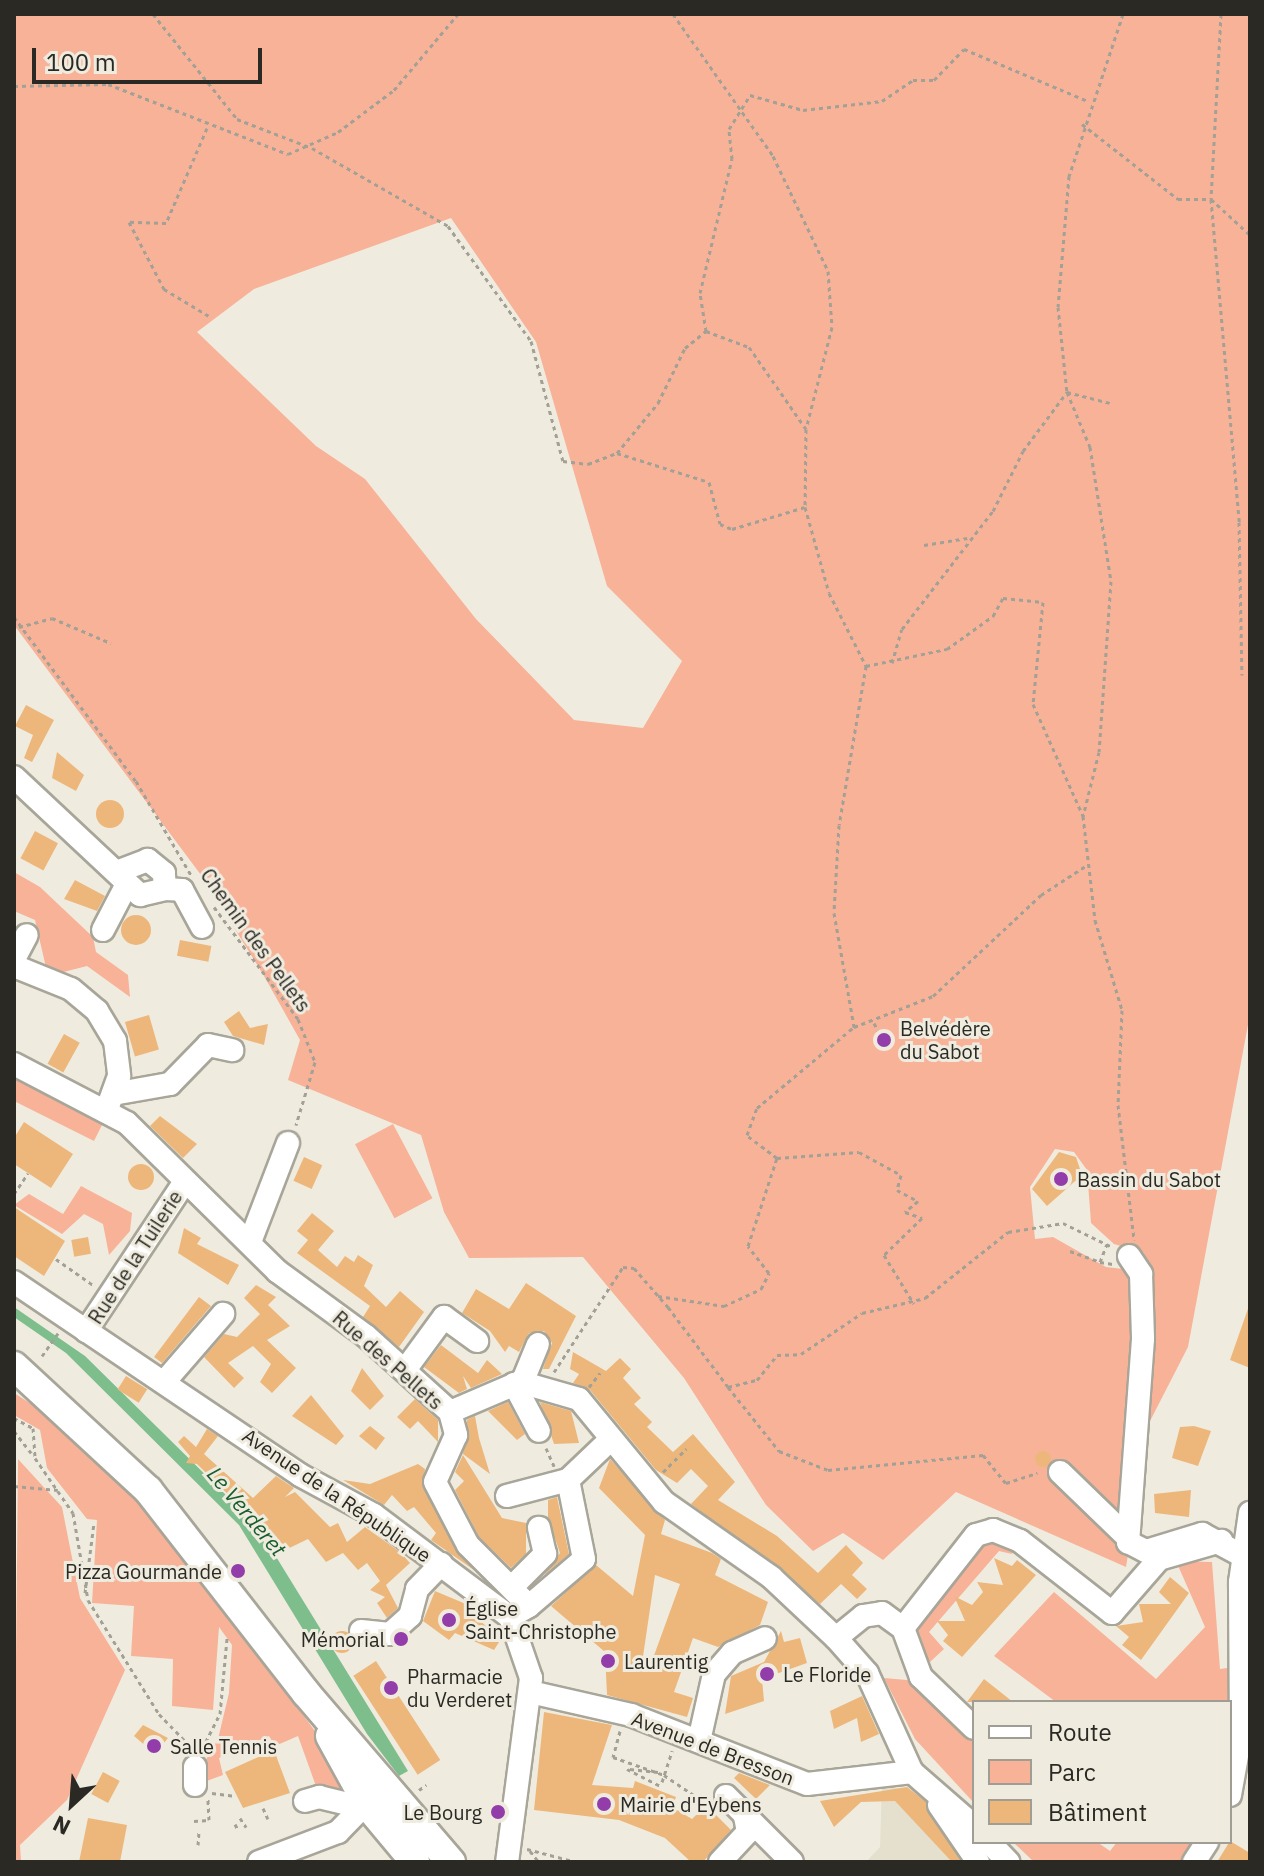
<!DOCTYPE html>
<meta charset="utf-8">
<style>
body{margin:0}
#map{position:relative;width:1264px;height:1876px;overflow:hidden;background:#efecdf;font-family:"IBM Plex Sans",sans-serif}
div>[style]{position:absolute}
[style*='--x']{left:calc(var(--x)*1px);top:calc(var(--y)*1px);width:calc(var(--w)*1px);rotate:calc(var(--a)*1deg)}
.built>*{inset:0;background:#e5e0cd}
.green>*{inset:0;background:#f8b298;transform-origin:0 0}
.water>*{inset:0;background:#7ebe8c}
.building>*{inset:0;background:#edb77c;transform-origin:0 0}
.round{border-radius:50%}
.path>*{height:3px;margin-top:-1.5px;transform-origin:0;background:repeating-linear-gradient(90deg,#a3a096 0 4px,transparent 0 8px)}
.roads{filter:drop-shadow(2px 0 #a8a599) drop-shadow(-2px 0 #a8a599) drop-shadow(0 2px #a8a599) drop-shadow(0 -2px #a8a599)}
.minor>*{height:22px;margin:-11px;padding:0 11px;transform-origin:11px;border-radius:11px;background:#fff}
.major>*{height:28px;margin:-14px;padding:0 14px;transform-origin:14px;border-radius:14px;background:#fff}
.dots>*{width:22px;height:22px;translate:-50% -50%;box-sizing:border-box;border:4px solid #efecdf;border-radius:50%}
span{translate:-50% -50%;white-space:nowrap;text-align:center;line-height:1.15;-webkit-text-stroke:6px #efecdf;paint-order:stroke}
.street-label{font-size:20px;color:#2a2924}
.poi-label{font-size:20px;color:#2a2924}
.left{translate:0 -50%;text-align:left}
.right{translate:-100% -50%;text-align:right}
.water-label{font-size:22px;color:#175d2e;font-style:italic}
.frame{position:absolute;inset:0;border:16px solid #2a2924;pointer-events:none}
.legend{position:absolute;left:972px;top:1700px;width:260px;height:144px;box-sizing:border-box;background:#efecdf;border:2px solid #a09e94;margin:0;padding:10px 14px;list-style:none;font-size:24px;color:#2a2924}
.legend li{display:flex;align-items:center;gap:16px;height:40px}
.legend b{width:40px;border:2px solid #a09e94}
.north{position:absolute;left:32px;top:1764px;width:80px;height:80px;-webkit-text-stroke:6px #efecdf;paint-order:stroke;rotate:206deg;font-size:22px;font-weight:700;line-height:32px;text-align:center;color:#2a2924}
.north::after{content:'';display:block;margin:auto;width:28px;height:36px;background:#2a2924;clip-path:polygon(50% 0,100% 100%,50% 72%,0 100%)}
.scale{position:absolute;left:32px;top:48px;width:230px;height:36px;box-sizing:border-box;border:4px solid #2a2924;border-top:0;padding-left:10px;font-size:24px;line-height:28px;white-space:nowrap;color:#2a2924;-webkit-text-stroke:6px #efecdf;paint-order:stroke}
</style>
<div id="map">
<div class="built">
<div style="clip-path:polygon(882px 1784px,917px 1793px,970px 1862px,866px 1862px,880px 1847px)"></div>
</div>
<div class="green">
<div style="clip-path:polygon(evenodd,14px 14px,1250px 14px,1250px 1014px,1188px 1347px,1149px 1423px,1126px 1567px,956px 1492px,883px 1560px,843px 1533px,813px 1551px,766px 1505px,684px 1378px,583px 1257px,469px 1258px,444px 1212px,421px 1135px,288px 1080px,300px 1040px,264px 976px,204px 879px,14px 625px,14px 14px,451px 218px,536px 342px,607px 586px,682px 661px,643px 728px,574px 720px,476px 619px,365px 479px,316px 446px,197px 332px,254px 289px,451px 218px,14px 14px,1055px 1149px,1074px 1152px,1087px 1170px,1091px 1223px,1114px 1244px,1144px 1253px,1149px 1294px,1132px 1270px,1106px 1267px,1053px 1237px,1035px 1239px,1030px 1187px,1055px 1149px)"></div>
<div style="clip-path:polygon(14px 872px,40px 887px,93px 937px,96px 952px,128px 975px,130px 997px,87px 966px,48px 976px,35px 920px,14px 911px)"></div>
<div style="clip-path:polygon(14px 1071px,104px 1121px,94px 1141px,14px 1101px)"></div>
<div style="left:393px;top:1124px;width:84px;height:43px;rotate:62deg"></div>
<div style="clip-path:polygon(81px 1186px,132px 1213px,130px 1231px,109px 1255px,103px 1224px,84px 1214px,62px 1234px,14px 1205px,29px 1194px,63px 1214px)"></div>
<div style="clip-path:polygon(14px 1393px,55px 1419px,159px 1520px,323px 1742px,344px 1795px,317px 1789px,298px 1736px,275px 1746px,269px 1736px,219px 1758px,223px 1775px,204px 1782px,200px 1770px,218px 1739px,229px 1693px,232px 1645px,219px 1627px,213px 1710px,172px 1706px,173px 1659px,131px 1656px,134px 1606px,92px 1603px,97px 1520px,87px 1519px,47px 1468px,40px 1430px,14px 1415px)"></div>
<div style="clip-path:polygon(18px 1459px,62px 1507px,80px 1598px,125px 1670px,67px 1800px,20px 1845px,21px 1862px,14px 1862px)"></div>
<div style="clip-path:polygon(995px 1540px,1013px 1548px,1012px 1554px,999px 1551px,929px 1632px,944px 1649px,930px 1662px,910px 1631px,977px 1550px)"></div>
<div style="clip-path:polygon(1176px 1561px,1212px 1562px,1220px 1669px,1234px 1667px,1230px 1702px,1056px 1702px,994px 1656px,1054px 1592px,1156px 1679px,1205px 1627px)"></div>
<div style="clip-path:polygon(884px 1678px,918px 1681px,974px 1734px,974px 1803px,915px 1739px)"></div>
<div style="clip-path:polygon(1013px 1842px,1097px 1842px,1110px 1851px,1117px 1842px,1198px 1842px,1186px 1862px,1034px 1862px)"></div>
</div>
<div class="water">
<div style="clip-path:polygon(14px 1307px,85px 1356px,229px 1498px,275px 1555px,408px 1771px,399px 1776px,367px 1734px,239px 1525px,66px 1353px,14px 1317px)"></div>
</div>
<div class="building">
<div style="clip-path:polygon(26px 705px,54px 720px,32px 762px,24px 758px,33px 735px,15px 726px)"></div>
<div style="clip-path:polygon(57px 752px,84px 775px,76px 791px,52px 778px)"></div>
<div class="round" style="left:96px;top:800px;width:28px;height:28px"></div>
<div style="left:35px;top:831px;width:26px;height:31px;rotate:28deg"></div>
<div style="clip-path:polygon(75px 880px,105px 896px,97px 911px,64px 899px)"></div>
<div class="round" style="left:121px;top:915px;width:30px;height:30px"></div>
<div style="left:180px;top:940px;width:32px;height:16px;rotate:11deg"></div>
<div style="clip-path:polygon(239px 1011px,250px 1028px,268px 1024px,264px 1045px,233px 1036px,224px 1022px)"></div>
<div style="left:149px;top:1015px;width:36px;height:25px;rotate:74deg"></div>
<div style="left:64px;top:1034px;width:18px;height:34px;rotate:29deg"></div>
<div style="clip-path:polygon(160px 1116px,197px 1144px,183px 1158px,150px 1126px)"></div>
<div style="clip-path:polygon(24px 1122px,73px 1154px,51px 1188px,14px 1164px,14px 1138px)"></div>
<div style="clip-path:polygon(1059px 1152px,1076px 1157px,1082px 1175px,1047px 1206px,1032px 1189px)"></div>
<div style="left:304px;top:1157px;width:20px;height:26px;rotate:24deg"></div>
<div class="round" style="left:128px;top:1164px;width:26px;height:26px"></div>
<div style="clip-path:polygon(14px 1207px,65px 1241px,44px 1276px,14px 1256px)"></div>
<div style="clip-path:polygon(312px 1213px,334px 1231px,318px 1250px,337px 1267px,345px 1256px,354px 1262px,358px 1255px,373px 1265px,364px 1286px,386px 1307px,400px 1291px,424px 1312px,399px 1347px,363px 1317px,370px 1306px,297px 1253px,308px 1240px,297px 1231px)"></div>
<div style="clip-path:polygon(184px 1228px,201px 1238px,197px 1244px,239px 1265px,228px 1285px,178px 1253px)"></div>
<div style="left:88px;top:1237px;width:17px;height:17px;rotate:80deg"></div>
<div style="clip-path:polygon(526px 1283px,576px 1316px,549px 1369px,543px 1369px,552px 1343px,544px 1331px,529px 1333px,519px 1352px,509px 1346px,505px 1352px,490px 1331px,462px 1313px,476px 1289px,509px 1309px)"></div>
<div style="clip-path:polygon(256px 1285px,276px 1297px,268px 1305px,290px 1326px,267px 1340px,296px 1368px,272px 1393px,260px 1382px,271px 1364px,253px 1346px,228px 1363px,244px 1378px,234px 1388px,204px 1357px,224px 1334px,237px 1337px,260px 1314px,244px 1298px)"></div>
<div style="clip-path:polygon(199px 1297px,211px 1306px,162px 1363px,154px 1357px)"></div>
<div style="clip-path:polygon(1250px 1303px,1250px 1368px,1230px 1360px)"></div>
<div style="clip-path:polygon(441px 1345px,478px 1373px,487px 1360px,502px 1374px,471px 1388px,463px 1376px,467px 1389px,459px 1393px,424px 1367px)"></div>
<div style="clip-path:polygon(573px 1352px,606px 1371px,620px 1358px,631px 1369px,623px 1378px,641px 1398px,634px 1404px,652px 1422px,647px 1427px,673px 1452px,693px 1434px,735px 1482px,718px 1500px,777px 1536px,818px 1573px,846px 1545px,863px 1563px,852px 1575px,867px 1589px,857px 1599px,841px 1584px,820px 1604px,691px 1504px,708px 1486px,691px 1469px,677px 1483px,656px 1470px,590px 1390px,573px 1383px,579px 1374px,570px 1369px)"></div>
<div style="clip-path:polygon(362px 1368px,384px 1396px,370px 1410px,351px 1391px)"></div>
<div style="left:126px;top:1376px;width:25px;height:16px;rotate:32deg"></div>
<div style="clip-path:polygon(311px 1395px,344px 1436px,336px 1445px,292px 1416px)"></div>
<div style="clip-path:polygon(415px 1399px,438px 1420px,438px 1442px,418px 1421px,410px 1429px,397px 1417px)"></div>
<div style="clip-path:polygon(508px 1402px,525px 1434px,517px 1440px,488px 1411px)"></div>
<div style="clip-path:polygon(540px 1402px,571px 1411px,579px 1443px,554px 1444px)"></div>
<div style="clip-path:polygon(475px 1416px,479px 1438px,490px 1474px,463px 1454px,467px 1420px)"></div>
<div style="clip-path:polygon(370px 1426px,385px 1438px,376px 1450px,359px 1436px)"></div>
<div style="clip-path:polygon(1194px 1426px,1211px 1431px,1198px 1466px,1172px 1458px,1180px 1427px)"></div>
<div style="clip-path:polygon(207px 1429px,218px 1436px,204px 1454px,253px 1498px,276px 1476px,294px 1488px,285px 1497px,295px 1492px,330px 1527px,338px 1523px,347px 1542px,365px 1527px,400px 1552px,410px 1563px,386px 1585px,398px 1608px,387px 1618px,377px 1603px,385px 1597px,370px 1590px,380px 1581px,367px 1563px,358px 1570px,343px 1553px,326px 1562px,308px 1539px,275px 1555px,247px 1513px,197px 1464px,186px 1463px,190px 1456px,178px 1442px,184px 1436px,196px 1447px)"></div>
<div class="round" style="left:1035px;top:1451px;width:16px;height:16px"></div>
<div style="clip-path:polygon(463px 1455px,502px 1518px,526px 1523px,526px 1554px,511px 1568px,479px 1537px,455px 1490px,464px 1481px,455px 1472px)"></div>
<div style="clip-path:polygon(evenodd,610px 1459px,665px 1520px,661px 1534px,712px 1553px,721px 1559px,715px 1575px,768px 1602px,760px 1625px,718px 1647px,693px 1638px,674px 1692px,693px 1698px,687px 1717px,607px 1695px,605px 1652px,551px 1606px,596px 1565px,633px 1596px,645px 1535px,599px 1488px,610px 1459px,655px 1575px,680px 1584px,648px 1672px,641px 1670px,655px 1575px)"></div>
<div style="clip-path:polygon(418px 1464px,425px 1469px,423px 1488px,474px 1570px,431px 1540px,436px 1533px,414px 1507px,407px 1511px,392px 1495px,384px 1505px,343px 1480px,370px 1484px)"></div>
<div style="clip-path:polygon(1191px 1490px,1189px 1517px,1155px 1513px,1154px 1494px)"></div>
<div style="clip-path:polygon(557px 1497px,569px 1554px,544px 1575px,560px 1553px,548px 1517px,548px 1500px)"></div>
<div style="clip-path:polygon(994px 1558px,1012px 1566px,1017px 1560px,1036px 1575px,962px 1657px,943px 1641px,948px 1635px,937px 1621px,965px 1621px,954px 1596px,972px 1605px,983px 1592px,977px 1582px,1003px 1585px)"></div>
<div style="clip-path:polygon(1170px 1577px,1189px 1593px,1141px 1660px,1122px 1645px,1129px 1637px,1116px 1626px,1143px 1622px,1139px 1604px,1171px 1604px,1159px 1592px)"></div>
<div style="clip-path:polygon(435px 1591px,473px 1607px,470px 1612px,501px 1639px,494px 1650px,455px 1633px,449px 1640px,423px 1621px)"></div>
<div class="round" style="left:331px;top:1631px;width:22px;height:22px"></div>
<div style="clip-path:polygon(781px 1631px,784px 1642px,800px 1638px,807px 1663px,762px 1679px,764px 1701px,725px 1714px,731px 1676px,764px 1662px)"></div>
<div style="left:376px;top:1661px;width:118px;height:27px;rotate:57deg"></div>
<div style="clip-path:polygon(984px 1679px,1013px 1702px,967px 1702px)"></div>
<div style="clip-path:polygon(862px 1696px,879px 1734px,861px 1742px,857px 1718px,834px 1729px,830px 1711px)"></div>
<div style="clip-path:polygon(544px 1712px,612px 1725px,592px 1785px,633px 1788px,635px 1781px,676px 1797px,672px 1807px,692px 1819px,706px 1805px,731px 1830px,703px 1862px,691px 1862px,665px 1838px,619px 1820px,534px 1810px)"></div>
<div style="clip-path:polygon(143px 1725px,168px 1738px,155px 1754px,134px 1736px)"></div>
<div style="clip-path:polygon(274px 1750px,290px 1793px,243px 1808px,225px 1772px)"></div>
<div style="left:103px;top:1772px;width:19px;height:25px;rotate:28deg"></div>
<div style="clip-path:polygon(739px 1773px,770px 1785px,756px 1799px,734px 1778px)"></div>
<div style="clip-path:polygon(907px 1787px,926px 1802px,961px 1862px,952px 1862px,895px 1801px,861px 1802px,834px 1827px,820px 1801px)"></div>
<div style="clip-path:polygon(88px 1818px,127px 1825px,120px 1862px,79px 1862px)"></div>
<div style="clip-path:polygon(1230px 1841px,1250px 1853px,1250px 1862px,1217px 1862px)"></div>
</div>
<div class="path">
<div style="--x:153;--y:14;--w:134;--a:51.3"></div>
<div style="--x:237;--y:119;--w:80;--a:21.1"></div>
<div style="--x:312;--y:148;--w:157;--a:29.8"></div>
<div style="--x:448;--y:226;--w:142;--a:54.2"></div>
<div style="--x:531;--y:341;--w:124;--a:75.1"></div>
<div style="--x:563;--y:461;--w:25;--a:7"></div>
<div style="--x:588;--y:464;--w:31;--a:-21"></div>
<div style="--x:617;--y:453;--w:65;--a:-50.6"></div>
<div style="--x:658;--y:403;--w:61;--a:-63.9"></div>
<div style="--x:685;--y:348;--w:27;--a:-39"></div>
<div style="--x:706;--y:331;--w:46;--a:20.4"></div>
<div style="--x:749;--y:347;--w:100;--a:55.2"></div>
<div style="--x:673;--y:14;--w:174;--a:54.8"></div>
<div style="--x:773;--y:156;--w:127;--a:64.4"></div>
<div style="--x:828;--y:271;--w:56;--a:85.9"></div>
<div style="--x:832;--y:327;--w:105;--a:104.3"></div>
<div style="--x:806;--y:429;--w:78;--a:90.7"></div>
<div style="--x:805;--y:507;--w:89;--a:74.4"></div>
<div style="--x:829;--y:593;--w:82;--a:63.1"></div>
<div style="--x:866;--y:666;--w:161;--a:99.6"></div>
<div style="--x:839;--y:825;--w:88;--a:93.3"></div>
<div style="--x:834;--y:913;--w:116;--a:80"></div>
<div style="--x:1123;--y:14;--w:171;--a:108.4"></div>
<div style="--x:1069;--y:176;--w:131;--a:94.8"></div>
<div style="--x:1058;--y:307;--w:85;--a:84"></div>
<div style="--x:1067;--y:392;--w:60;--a:67.3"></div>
<div style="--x:1090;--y:447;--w:136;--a:81.1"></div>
<div style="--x:1111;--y:581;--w:171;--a:94"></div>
<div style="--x:1099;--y:752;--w:66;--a:104"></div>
<div style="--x:1083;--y:816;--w:105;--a:83.4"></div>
<div style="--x:1095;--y:920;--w:94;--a:73.3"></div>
<div style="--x:1122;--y:1010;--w:95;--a:92.4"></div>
<div style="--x:1118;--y:1105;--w:136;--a:83.2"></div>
<div style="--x:1221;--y:14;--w:185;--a:93.1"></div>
<div style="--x:1211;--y:199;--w:324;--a:85"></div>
<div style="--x:1239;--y:522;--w:153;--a:88.9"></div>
<div style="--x:14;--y:86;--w:94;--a:-1.2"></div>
<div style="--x:108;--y:84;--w:193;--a:21.3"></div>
<div style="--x:288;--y:154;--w:55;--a:-23.7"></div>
<div style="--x:338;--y:132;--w:70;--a:-36.9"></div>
<div style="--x:394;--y:90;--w:99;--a:-49.9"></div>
<div style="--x:1082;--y:124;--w:122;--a:38"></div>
<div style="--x:1178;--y:199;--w:33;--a:0"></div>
<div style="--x:1211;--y:199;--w:53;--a:42.7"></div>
<div style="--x:207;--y:128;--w:103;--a:113.3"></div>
<div style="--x:166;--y:223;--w:37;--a:-178"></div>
<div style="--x:129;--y:222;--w:76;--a:62.4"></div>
<div style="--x:164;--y:289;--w:52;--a:31"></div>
<div style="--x:706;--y:331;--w:38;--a:-99"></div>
<div style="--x:700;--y:293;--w:138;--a:-76.6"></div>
<div style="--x:732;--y:159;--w:30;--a:-96"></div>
<div style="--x:729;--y:129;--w:40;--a:-58"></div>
<div style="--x:750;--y:95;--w:55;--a:15.8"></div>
<div style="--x:803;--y:110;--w:80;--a:-6.5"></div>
<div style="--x:882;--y:101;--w:37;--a:-34"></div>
<div style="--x:913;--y:80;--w:21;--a:0"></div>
<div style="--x:934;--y:80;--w:43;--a:-45.9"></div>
<div style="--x:964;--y:49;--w:134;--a:22.8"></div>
<div style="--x:617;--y:453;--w:96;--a:17.5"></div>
<div style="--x:709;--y:482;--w:43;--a:75.3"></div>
<div style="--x:720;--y:524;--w:13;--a:23"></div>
<div style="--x:732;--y:529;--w:76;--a:-16.8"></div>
<div style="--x:924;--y:545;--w:44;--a:-9.2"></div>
<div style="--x:14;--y:617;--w:204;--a:53.4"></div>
<div style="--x:136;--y:781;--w:109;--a:59.7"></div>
<div style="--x:19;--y:627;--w:34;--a:-15"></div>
<div style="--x:52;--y:618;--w:64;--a:23"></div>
<div style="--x:892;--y:663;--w:35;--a:-74"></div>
<div style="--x:902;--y:629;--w:149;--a:-52.4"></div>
<div style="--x:993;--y:511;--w:67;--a:-63.4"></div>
<div style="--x:1023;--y:451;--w:74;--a:-53.3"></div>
<div style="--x:1067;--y:392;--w:44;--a:14.3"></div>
<div style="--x:866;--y:666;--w:83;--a:-11.9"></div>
<div style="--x:947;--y:649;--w:57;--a:-35.7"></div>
<div style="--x:993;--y:616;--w:21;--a:-61"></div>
<div style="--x:1003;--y:598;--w:40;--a:5.7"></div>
<div style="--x:1043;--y:602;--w:102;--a:95.6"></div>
<div style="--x:1033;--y:704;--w:123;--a:65.9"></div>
<div style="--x:214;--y:907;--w:140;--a:53.1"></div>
<div style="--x:298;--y:1019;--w:46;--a:68.4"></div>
<div style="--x:315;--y:1062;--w:66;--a:106.8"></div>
<div style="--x:874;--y:1023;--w:17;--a:62"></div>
<div style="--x:777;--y:1158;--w:82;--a:-4.2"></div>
<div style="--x:859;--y:1152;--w:48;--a:28.7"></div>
<div style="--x:901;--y:1175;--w:16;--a:105"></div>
<div style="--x:897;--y:1190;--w:24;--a:28"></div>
<div style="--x:918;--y:1201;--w:17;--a:140"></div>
<div style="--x:905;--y:1212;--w:18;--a:19"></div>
<div style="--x:922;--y:1218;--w:53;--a:135.8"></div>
<div style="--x:884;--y:1255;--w:57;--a:58.5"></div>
<div style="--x:14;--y:1194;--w:25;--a:-56"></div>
<div style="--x:1070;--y:1251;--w:32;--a:20"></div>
<div style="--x:1100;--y:1262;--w:19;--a:-69"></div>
<div style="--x:56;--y:1259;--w:45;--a:35.1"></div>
<div style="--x:1100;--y:1262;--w:13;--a:9"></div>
<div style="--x:658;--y:1296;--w:67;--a:8.6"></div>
<div style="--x:724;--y:1306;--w:41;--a:-24.7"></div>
<div style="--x:761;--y:1289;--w:18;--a:-63"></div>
<div style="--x:769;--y:1273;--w:34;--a:-128"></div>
<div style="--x:748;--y:1246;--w:93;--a:-71.8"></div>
<div style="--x:777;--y:1158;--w:38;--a:-143"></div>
<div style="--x:747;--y:1135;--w:29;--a:-70"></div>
<div style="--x:757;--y:1108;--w:126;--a:-39.9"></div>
<div style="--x:854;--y:1027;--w:85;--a:-21.4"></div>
<div style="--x:933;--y:996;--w:148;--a:-43.1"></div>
<div style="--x:1041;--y:895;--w:55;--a:-33.1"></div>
<div style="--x:42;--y:1356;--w:28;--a:-55"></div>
<div style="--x:554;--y:1372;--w:126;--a:-56.7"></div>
<div style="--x:623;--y:1267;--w:11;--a:5"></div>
<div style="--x:634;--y:1268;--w:52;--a:48.9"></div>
<div style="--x:668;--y:1307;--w:100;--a:53.1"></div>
<div style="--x:728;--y:1387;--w:30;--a:-14"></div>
<div style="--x:757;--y:1380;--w:32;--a:-51"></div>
<div style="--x:777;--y:1355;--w:24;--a:-2"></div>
<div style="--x:801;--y:1354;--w:73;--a:-33.9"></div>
<div style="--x:862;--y:1313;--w:65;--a:-13.4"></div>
<div style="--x:925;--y:1298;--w:106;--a:-38.5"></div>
<div style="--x:1008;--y:1232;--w:56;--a:-9.3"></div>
<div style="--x:1063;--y:1223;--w:55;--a:26.1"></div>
<div style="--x:589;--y:1387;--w:18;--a:-52"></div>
<div style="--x:728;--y:1387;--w:82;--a:51.4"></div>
<div style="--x:779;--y:1451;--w:53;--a:21.2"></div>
<div style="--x:828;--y:1470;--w:156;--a:-5.5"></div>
<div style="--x:983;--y:1455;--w:36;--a:51"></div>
<div style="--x:1006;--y:1483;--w:33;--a:-18"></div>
<div style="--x:14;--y:1418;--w:21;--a:28"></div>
<div style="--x:33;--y:1428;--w:30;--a:86"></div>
<div style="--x:35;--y:1458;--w:67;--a:55.4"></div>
<div style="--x:73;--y:1513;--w:88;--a:80.2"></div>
<div style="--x:88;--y:1600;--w:134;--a:58.1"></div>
<div style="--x:159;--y:1714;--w:47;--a:45.9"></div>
<div style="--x:14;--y:1431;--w:31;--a:52"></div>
<div style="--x:546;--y:1448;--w:20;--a:66"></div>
<div style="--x:663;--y:1472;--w:33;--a:-45"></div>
<div style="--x:14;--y:1486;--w:44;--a:5.2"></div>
<div style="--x:85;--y:1593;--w:71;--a:-82.7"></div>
<div style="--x:620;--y:1731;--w:27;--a:105"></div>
<div style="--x:613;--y:1757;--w:54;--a:19.4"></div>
<div style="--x:664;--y:1775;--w:55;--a:34"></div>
<div style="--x:202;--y:1749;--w:39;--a:-63"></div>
<div style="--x:220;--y:1714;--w:76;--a:-84.7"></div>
<div style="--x:658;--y:1772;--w:31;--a:-174"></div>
<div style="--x:627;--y:1769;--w:38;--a:27"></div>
<div style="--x:662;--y:1782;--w:33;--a:-72"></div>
<div style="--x:419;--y:1790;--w:9;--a:-36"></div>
<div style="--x:212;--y:1793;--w:24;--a:7"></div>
<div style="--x:263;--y:1808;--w:12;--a:66"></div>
<div style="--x:240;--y:1818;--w:11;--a:56"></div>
<div style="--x:194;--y:1821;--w:15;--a:-4"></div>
<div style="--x:209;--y:1820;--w:22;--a:-93"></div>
<div style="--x:235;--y:1824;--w:7;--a:63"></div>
<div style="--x:198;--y:1845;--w:13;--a:-86"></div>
<div style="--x:527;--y:1849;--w:52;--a:14.6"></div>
<div style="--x:530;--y:1851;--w:14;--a:51"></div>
</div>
<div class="roads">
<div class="minor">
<div style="--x:14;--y:777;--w:173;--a:43.1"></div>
<div style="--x:140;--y:895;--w:26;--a:-13"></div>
<div style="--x:165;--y:889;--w:16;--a:-94"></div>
<div style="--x:164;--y:873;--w:21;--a:-141"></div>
<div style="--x:148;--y:860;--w:33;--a:159"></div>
<div style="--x:165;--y:889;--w:17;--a:3"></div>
<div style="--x:182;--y:890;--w:42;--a:61.6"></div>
<div style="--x:103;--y:930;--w:52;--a:-62.4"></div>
<div style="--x:14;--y:959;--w:27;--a:-62"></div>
<div style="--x:14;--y:966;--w:61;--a:22"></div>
<div style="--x:71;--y:989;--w:34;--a:40"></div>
<div style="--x:97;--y:1011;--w:35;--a:59"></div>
<div style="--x:115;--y:1041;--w:35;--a:83"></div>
<div style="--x:119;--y:1076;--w:38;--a:110"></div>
<div style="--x:14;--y:1064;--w:127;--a:27.6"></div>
<div style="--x:127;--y:1123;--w:211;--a:44.6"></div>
<div style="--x:277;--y:1271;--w:110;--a:36.1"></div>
<div style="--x:366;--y:1336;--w:113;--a:42.1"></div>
<div style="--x:450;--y:1412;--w:24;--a:75"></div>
<div style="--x:456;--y:1435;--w:51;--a:114.1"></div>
<div style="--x:435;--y:1482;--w:71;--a:62.4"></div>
<div style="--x:468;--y:1545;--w:86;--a:45"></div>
<div style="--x:529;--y:1606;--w:22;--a:150"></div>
<div style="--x:113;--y:1094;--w:58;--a:-10"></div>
<div style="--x:170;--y:1084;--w:54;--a:-45.7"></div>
<div style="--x:208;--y:1045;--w:25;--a:12"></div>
<div style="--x:250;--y:1242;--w:106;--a:-69"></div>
<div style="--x:1129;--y:1256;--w:22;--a:56"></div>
<div style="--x:1141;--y:1274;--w:65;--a:88.2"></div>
<div style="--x:1143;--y:1339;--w:204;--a:94.2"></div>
<div style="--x:1128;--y:1542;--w:20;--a:27"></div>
<div style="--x:1146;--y:1551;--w:59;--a:-16.9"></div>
<div style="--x:1202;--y:1534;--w:47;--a:28.2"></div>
<div style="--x:14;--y:1282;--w:345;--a:34"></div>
<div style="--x:300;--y:1475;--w:84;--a:28.4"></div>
<div style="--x:374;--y:1515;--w:170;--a:36.9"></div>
<div style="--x:510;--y:1617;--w:65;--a:71"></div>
<div style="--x:531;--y:1678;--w:186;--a:97.4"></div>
<div style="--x:86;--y:1331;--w:178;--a:-56.5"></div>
<div style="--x:405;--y:1370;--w:66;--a:-53.7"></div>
<div style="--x:444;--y:1317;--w:41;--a:36"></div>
<div style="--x:165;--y:1381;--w:89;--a:-49.1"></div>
<div style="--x:522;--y:1383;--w:42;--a:-67.7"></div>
<div style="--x:514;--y:1384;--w:53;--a:62"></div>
<div style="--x:450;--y:1412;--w:76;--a:-23.2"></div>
<div style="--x:520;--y:1382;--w:61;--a:16.1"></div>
<div style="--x:579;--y:1399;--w:134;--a:50.5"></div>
<div style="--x:664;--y:1502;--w:131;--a:35"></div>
<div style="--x:771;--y:1577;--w:89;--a:43.2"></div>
<div style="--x:836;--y:1638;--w:47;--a:48.5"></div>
<div style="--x:867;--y:1673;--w:109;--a:65.6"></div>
<div style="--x:1060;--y:1472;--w:93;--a:44.1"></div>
<div style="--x:507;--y:1496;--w:63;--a:-14.7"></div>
<div style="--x:512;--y:1587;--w:47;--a:-45"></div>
<div style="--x:545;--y:1554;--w:27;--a:-103"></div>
<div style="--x:529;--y:1606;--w:72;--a:-40.5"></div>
<div style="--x:584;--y:1559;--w:81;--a:-101.4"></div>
<div style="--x:568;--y:1480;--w:58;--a:-43.6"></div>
<div style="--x:361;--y:1631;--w:29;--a:6"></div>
<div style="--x:390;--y:1634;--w:27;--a:-42"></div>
<div style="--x:410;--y:1616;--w:28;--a:-75"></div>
<div style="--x:417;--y:1589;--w:35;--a:-46"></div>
<div style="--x:836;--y:1638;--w:35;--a:-39"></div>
<div style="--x:863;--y:1616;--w:19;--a:-9"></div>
<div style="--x:882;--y:1613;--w:26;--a:36"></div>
<div style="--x:530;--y:1692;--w:104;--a:12.8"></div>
<div style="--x:631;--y:1715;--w:189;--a:21.4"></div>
<div style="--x:807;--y:1784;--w:106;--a:-6.5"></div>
<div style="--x:912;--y:1772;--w:82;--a:41.1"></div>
<div style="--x:974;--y:1728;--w:74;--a:-136.1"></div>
<div style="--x:921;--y:1677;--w:52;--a:-110.2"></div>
<div style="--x:903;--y:1628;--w:118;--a:-51.9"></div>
<div style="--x:976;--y:1535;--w:18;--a:-16"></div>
<div style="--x:993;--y:1530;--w:29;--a:22"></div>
<div style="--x:1020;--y:1541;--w:117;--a:38"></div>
<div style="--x:1112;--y:1613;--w:72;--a:-49"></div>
<div style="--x:1159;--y:1559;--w:65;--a:-16.2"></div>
<div style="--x:699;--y:1741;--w:69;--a:-77.4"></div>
<div style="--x:714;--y:1674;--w:28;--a:-49"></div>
<div style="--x:732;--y:1653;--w:36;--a:-24"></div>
<div style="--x:195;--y:1767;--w:18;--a:90"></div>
<div style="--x:1230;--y:1795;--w:62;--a:-79.8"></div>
<div style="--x:1241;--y:1734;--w:152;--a:-90.4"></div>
<div style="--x:1240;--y:1582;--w:70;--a:-81.8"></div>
<div style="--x:726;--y:1796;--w:93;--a:45"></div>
<div style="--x:305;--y:1801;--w:15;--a:-16"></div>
<div style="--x:319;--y:1797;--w:60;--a:13.6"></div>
<div style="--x:939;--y:1805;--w:69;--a:55.6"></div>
<div style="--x:989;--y:1842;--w:28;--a:46"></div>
<div style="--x:259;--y:1862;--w:85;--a:-20.8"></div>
<div style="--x:338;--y:1832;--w:53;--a:-45.8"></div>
<div style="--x:720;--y:1862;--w:41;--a:-47"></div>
<div style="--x:748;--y:1832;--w:16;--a:-101"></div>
<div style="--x:1194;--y:1862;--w:24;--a:-57"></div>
</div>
<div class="major">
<div style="--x:14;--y:1366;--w:183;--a:42.8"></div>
<div style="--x:148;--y:1490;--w:257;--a:52.1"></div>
<div style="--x:306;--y:1693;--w:223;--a:49.4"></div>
<div style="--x:330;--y:1736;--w:81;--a:61.2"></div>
<div style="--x:369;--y:1807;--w:72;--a:50.1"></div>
</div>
</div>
<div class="dots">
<div style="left:884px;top:1040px;background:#933daa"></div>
<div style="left:1061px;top:1179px;background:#933daa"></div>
<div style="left:238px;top:1571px;background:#933daa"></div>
<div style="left:449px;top:1620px;background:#933daa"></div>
<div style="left:401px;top:1639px;background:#933daa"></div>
<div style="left:608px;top:1661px;background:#933daa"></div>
<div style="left:767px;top:1674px;background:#933daa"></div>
<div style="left:391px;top:1688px;background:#933daa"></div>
<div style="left:154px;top:1746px;background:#933daa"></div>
<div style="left:604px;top:1804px;background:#933daa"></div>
<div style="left:498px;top:1812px;background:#933daa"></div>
</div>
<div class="street-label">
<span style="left:256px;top:940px;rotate:54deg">Chemin des Pellets</span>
<span style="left:135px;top:1257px;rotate:-57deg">Rue de la Tuilerie</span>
<span style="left:388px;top:1360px;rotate:41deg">Rue des Pellets</span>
<span style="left:337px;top:1495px;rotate:34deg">Avenue de la République</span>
<span style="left:713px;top:1748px;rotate:21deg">Avenue de Bresson</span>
</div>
<div class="poi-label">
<span class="left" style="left:900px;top:1040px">Belvédère<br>du Sabot</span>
<span class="left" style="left:1077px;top:1179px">Bassin du Sabot</span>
<span class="right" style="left:222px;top:1571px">Pizza Gourmande</span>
<span class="left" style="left:465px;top:1620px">Église<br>Saint-Christophe</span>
<span class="right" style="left:385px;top:1639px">Mémorial</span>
<span class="left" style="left:624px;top:1661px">Laurentig</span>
<span class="left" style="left:783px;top:1674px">Le Floride</span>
<span class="left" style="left:407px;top:1688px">Pharmacie<br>du Verderet</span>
<span class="left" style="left:170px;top:1746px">Salle Tennis</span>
<span class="left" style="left:620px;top:1804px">Mairie d'Eybens</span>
<span class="right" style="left:482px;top:1812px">Le Bourg</span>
</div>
<div class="water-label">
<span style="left:247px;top:1511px;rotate:50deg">Le Verderet</span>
</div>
<div class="frame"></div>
<ul class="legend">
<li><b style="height:10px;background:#fff"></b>Route</li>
<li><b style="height:22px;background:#f8b298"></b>Parc</li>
<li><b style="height:22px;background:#edb77c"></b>Bâtiment</li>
</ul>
<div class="north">N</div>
<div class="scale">100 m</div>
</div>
